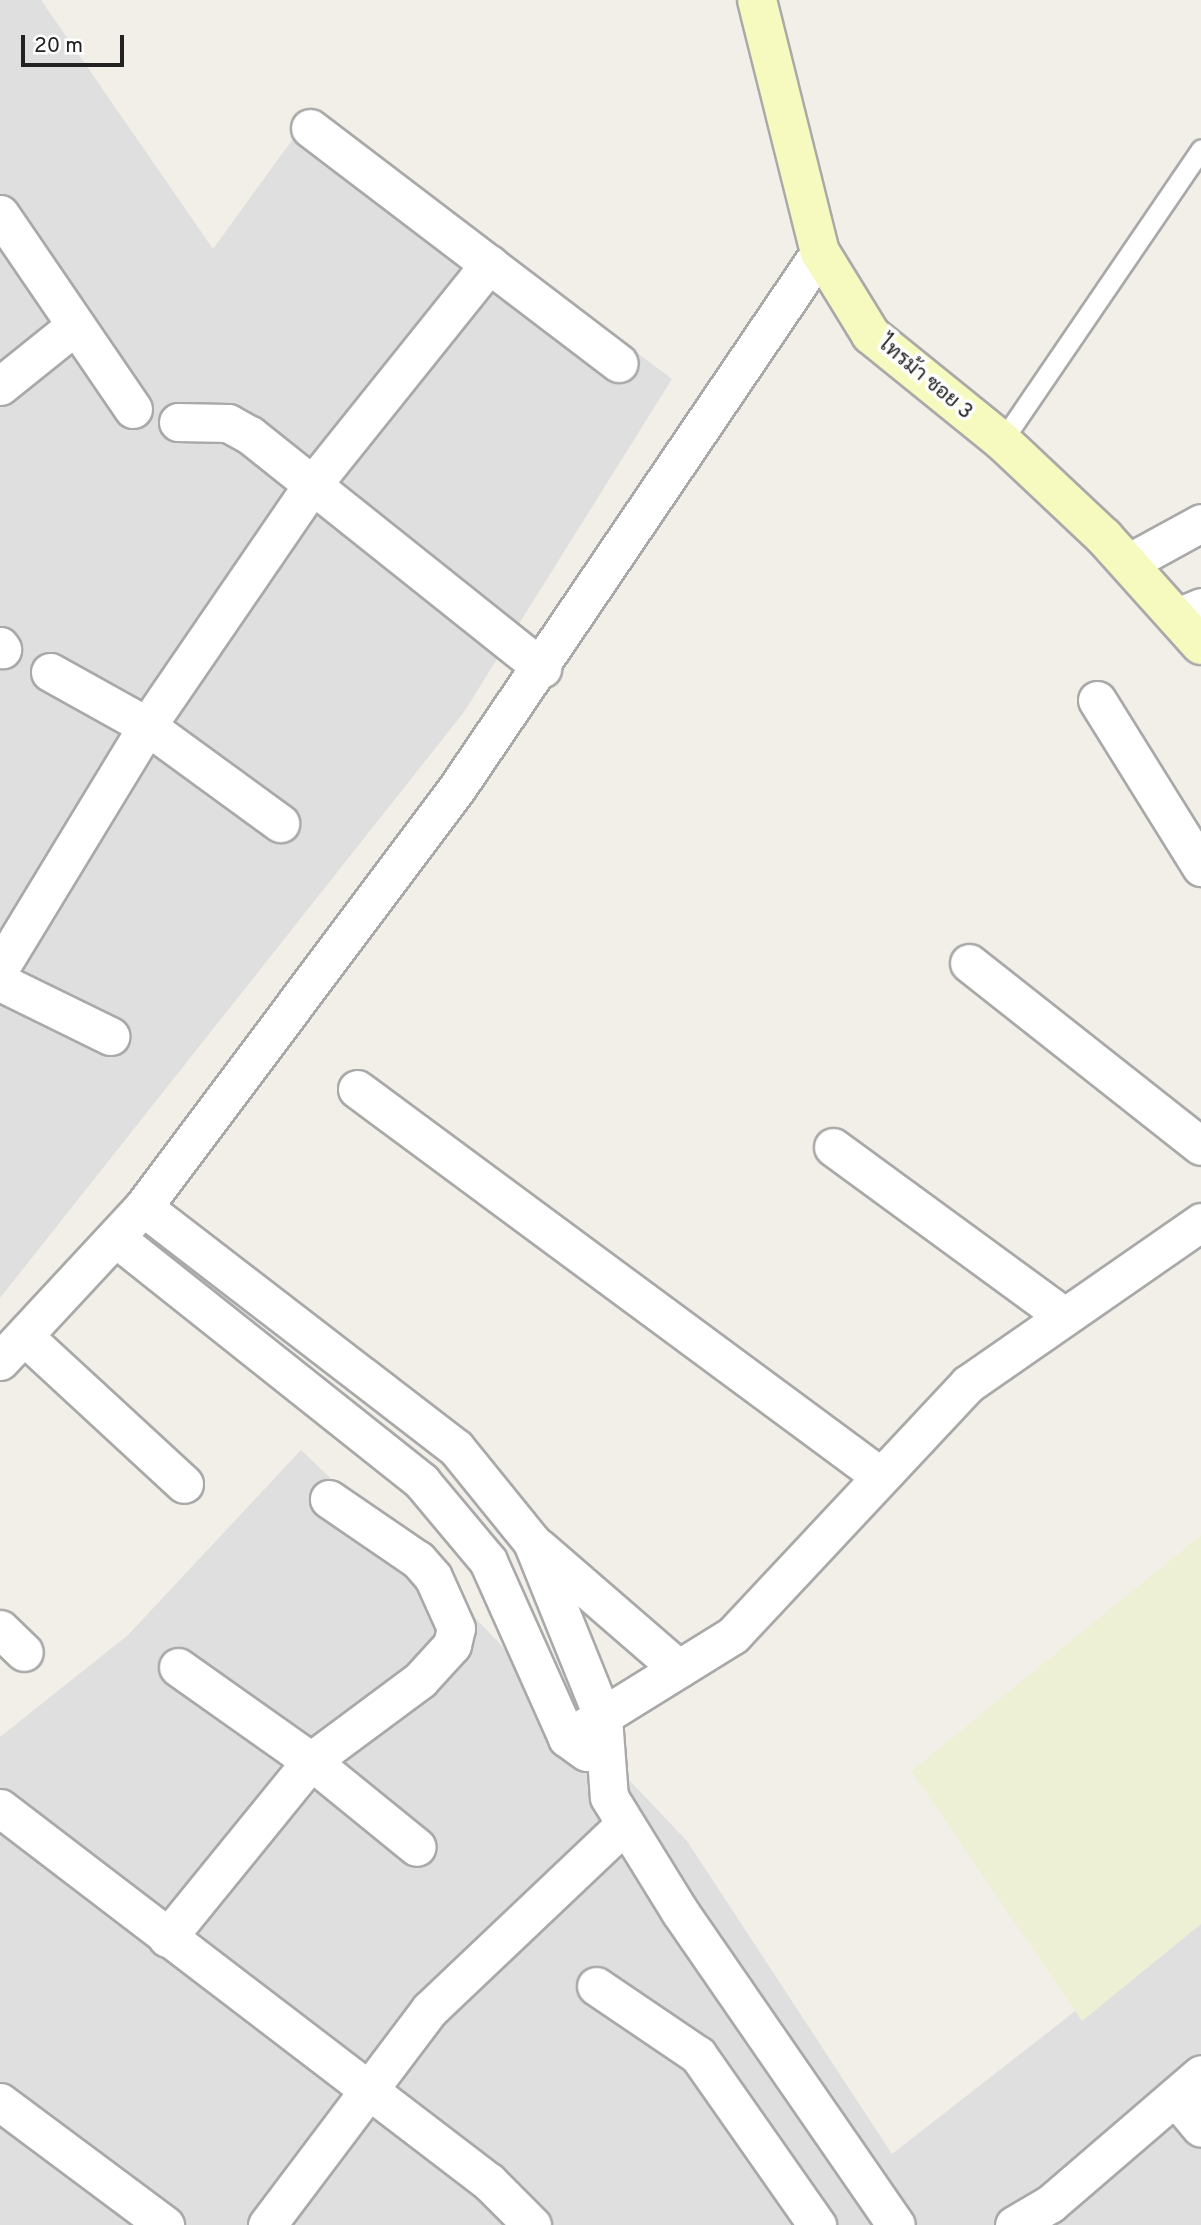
<!DOCTYPE html>
<meta charset="utf-8">
<style>
body{margin:0}
#map{position:relative;width:1201px;height:2225px;overflow:hidden;background:#f2efe9;font-family:Overpass,Sarabun,sans-serif}
div>[style]{position:absolute}
[style*='--x']{left:calc(var(--x)*1px);top:calc(var(--y)*1px);width:calc(var(--w)*1px);rotate:calc(var(--a)*1deg)}
.residential>*{inset:0;background:#e0dfdf}
.farmland>*{inset:0;background:#eef0d5}
.roads{filter:drop-shadow(2px 0 #a9a9a9) drop-shadow(-2px 0 #a9a9a9) drop-shadow(0 2px #a9a9a9) drop-shadow(0 -2px #a9a9a9)}
.lane>*{height:19px;margin:-9.5px;padding:0 9.5px;transform-origin:9.5px;border-radius:9.5px;background:#fff}
.street>*{height:37px;margin:-18.5px;padding:0 18.5px;transform-origin:18.5px;border-radius:18.5px;background:#fff}
.secondary>*{height:38px;margin:-19px;padding:0 19px;transform-origin:19px;border-radius:19px;background:#f7fabf}
span{translate:-50% -50%;white-space:nowrap;text-align:center;line-height:1.15;-webkit-text-stroke:7px #fff;paint-order:stroke}
.street-label{font-size:21px;color:#222}
.scale{position:absolute;left:21px;top:35px;width:103px;height:32px;box-sizing:border-box;border:4px solid #222;border-top:0;padding-left:9px;font-size:21px;line-height:24px;white-space:nowrap;color:#222;-webkit-text-stroke:5px #fff;paint-order:stroke}
</style>
<div id="map">
<div class="residential">
<div style="clip-path:polygon(0 0,41px 0,213px 249px,314px 110px,672px 379px,464px 712px,0 1298px)"></div>
<div style="clip-path:polygon(301px 1450px,465px 1607px,687px 1841px,892px 2154px,1201px 1913px,1201px 2225px,0 2225px,0 1737px,128px 1635px)"></div>
</div>
<div class="farmland">
<div style="clip-path:polygon(1201px 1535px,1201px 1924px,1082px 2021px,911px 1771px)"></div>
</div>
<div class="roads">
<div class="lane">
<div style="--x:1002;--y:441;--w:353;--a:-55.7"></div>
</div>
<div class="street">
<div style="--x:310;--y:128;--w:388;--a:37.3"></div>
<div style="--x:0;--y:214;--w:236;--a:55.7"></div>
<div style="--x:0;--y:386;--w:97;--a:-38.8"></div>
<div style="--x:178;--y:422;--w:50;--a:1.1"></div>
<div style="--x:228;--y:423;--w:25;--a:29"></div>
<div style="--x:250;--y:435;--w:374;--a:38.6"></div>
<div style="--x:1128;--y:563;--w:83;--a:-28.7"></div>
<div style="--x:1180;--y:616;--w:23;--a:-23"></div>
<div style="--x:0;--y:646;--w:4;--a:56"></div>
<div style="--x:50;--y:672;--w:111;--a:29.1"></div>
<div style="--x:147;--y:726;--w:165;--a:36.1"></div>
<div style="--x:1097;--y:700;--w:197;--a:58.1"></div>
<div style="--x:969;--y:963;--w:295;--a:38.3"></div>
<div style="--x:0;--y:968;--w:283;--a:-58.7"></div>
<div style="--x:147;--y:726;--w:293;--a:-55.6"></div>
<div style="--x:313;--y:484;--w:282;--a:-51.3"></div>
<div style="--x:0;--y:982;--w:123;--a:26.1"></div>
<div style="--x:357;--y:1089;--w:651;--a:36.5"></div>
<div style="--x:833;--y:1147;--w:283;--a:36.2"></div>
<div style="--x:143;--y:1207;--w:395;--a:37.6"></div>
<div style="--x:456;--y:1448;--w:121;--a:51"></div>
<div style="--x:532;--y:1542;--w:190;--a:68"></div>
<div style="--x:603;--y:1718;--w:79;--a:85.7"></div>
<div style="--x:609;--y:1797;--w:135;--a:58.3"></div>
<div style="--x:680;--y:1912;--w:380;--a:55.4"></div>
<div style="--x:117;--y:1239;--w:390;--a:38.5"></div>
<div style="--x:422;--y:1482;--w:103;--a:50.1"></div>
<div style="--x:488;--y:1561;--w:194;--a:65.9"></div>
<div style="--x:567;--y:1738;--w:24;--a:36"></div>
<div style="--x:26;--y:1338;--w:215;--a:42.7"></div>
<div style="--x:0;--y:1361;--w:210;--a:-47.1"></div>
<div style="--x:143;--y:1207;--w:524;--a:-53.15"></div>
<div style="--x:457;--y:788;--w:647;--a:-55.89"></div>
<div style="--x:538;--y:1547;--w:186;--a:40.9"></div>
<div style="--x:0;--y:1629;--w:33;--a:44"></div>
<div style="--x:178;--y:1667;--w:163;--a:35.3"></div>
<div style="--x:311;--y:1761;--w:136;--a:39.1"></div>
<div style="--x:567;--y:1738;--w:195;--a:-31.8"></div>
<div style="--x:733;--y:1635;--w:344;--a:-46.9"></div>
<div style="--x:968;--y:1384;--w:284;--a:-34.8"></div>
<div style="--x:0;--y:1808;--w:616;--a:37.41"></div>
<div style="--x:489;--y:2182;--w:61;--a:45"></div>
<div style="--x:167;--y:1938;--w:228;--a:-50.9"></div>
<div style="--x:311;--y:1761;--w:136;--a:-36.6"></div>
<div style="--x:420;--y:1680;--w:47;--a:-47.6"></div>
<div style="--x:452;--y:1645;--w:17;--a:-77"></div>
<div style="--x:456;--y:1628;--w:56;--a:-114.3"></div>
<div style="--x:433;--y:1577;--w:23;--a:-131"></div>
<div style="--x:418;--y:1560;--w:108;--a:-145.6"></div>
<div style="--x:596;--y:1986;--w:123;--a:34.1"></div>
<div style="--x:698;--y:2055;--w:208;--a:55"></div>
<div style="--x:1175;--y:2097;--w:40;--a:50"></div>
<div style="--x:0;--y:2102;--w:206;--a:36.7"></div>
<div style="--x:267;--y:2225;--w:271;--a:-53"></div>
<div style="--x:430;--y:2009;--w:267;--a:-43.5"></div>
<div style="--x:1014;--y:2225;--w:42;--a:-30.3"></div>
<div style="--x:1050;--y:2204;--w:199;--a:-40.7"></div>
</div>
<div class="secondary">
<div style="--x:757;--y:0;--w:260;--a:76"></div>
<div style="--x:820;--y:252;--w:97;--a:58.4"></div>
<div style="--x:871;--y:335;--w:169;--a:39"></div>
<div style="--x:1002;--y:441;--w:140;--a:43.3"></div>
<div style="--x:1104;--y:537;--w:145;--a:48.1"></div>
</div>
</div>
<div class="street-label">
<span style="left:925px;top:379px;rotate:40deg">ไทรม้า ซอย 3</span>
</div>
<div class="scale">20 m</div>
</div>
